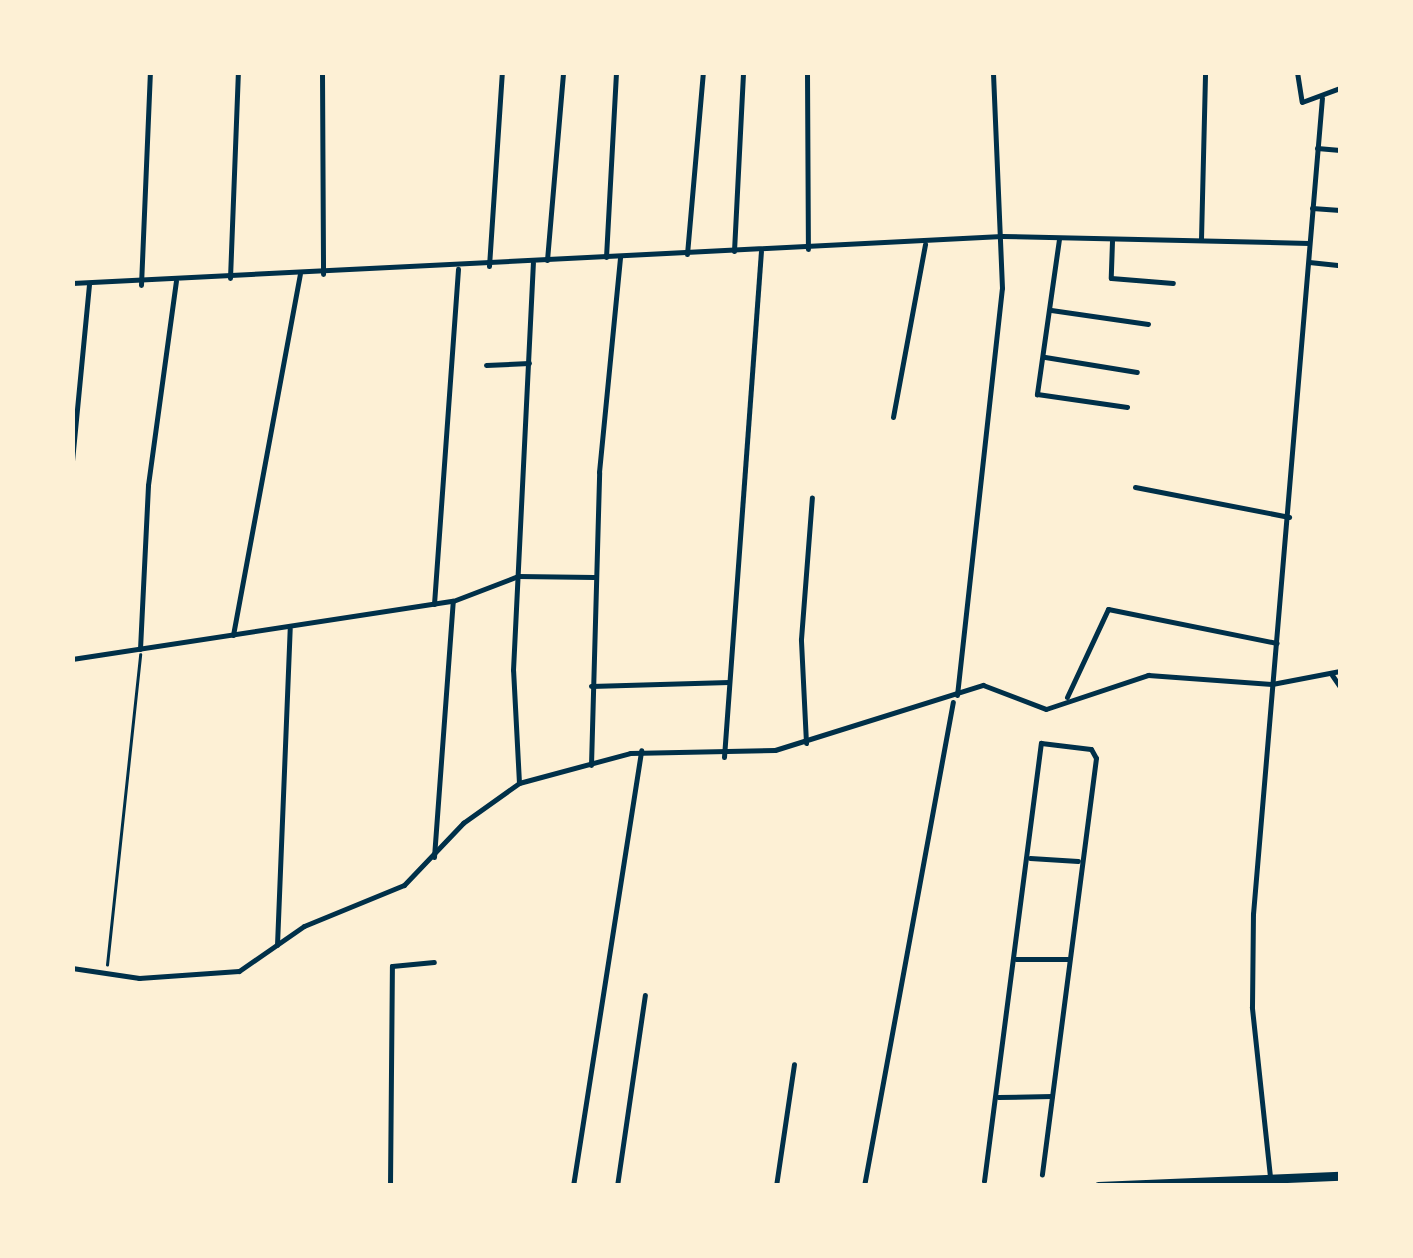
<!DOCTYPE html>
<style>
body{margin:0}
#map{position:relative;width:1413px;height:1258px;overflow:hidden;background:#fdf0d5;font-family:"Fira Sans",sans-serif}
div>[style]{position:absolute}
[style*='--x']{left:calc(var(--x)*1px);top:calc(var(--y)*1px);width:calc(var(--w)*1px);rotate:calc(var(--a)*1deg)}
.path>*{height:2.5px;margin:-1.25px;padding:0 1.25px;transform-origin:1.25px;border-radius:1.25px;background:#003049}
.minor>*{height:5px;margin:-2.5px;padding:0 2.5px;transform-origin:2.5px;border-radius:2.5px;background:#003049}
.trunk>*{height:9px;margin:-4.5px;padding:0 4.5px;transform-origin:4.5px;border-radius:4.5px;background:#003049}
span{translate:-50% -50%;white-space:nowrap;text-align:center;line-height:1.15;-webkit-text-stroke:10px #fdf0d5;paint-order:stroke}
.frame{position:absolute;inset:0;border:75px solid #fdf0d5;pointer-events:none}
</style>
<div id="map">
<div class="path">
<div style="--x:107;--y:965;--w:312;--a:-83.9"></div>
</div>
<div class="minor">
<div style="--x:322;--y:72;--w:202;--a:89.7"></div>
<div style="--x:807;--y:72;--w:177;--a:89.7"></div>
<div style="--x:1297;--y:72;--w:30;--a:81"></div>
<div style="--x:1302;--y:102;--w:40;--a:-20.2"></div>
<div style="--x:1317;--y:148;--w:23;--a:5"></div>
<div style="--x:1312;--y:208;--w:28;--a:4"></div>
<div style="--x:1059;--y:239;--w:157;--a:98.1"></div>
<div style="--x:1037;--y:394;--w:91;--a:8.2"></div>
<div style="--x:1201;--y:239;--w:167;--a:-88.6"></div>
<div style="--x:1112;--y:241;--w:37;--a:92"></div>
<div style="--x:1111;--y:278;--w:62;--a:4.6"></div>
<div style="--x:734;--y:251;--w:179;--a:-87.1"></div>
<div style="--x:687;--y:254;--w:183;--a:-85"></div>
<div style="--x:606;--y:257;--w:185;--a:-86.9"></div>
<div style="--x:547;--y:260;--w:189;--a:-85.1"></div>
<div style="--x:1309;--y:262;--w:31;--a:6"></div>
<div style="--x:489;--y:266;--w:194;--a:-86.2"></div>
<div style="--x:230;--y:278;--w:206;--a:-87.8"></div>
<div style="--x:72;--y:283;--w:931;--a:-2.89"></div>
<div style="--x:1002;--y:236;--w:307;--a:1.3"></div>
<div style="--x:141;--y:285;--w:213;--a:-87.6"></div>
<div style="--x:1051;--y:310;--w:98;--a:8.2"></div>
<div style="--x:1045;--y:357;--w:93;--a:9.3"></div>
<div style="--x:486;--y:365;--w:43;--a:-2.7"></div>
<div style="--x:893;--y:417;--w:176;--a:-79.5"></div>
<div style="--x:72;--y:461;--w:178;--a:-84.5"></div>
<div style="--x:1135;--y:487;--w:157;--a:11"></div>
<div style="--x:434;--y:604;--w:336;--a:-85.9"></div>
<div style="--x:233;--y:635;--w:367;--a:-79.5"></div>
<div style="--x:140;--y:649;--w:164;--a:-87.2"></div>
<div style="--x:148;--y:485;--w:206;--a:-82.2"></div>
<div style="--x:72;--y:659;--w:385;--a:-8.7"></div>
<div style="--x:453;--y:601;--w:70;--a:-21"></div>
<div style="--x:518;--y:576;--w:76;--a:0.8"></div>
<div style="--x:1332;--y:675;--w:14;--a:56"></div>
<div style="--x:591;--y:686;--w:138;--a:-1.7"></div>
<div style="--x:957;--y:695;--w:409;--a:-83.7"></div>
<div style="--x:1002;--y:288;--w:216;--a:-92.4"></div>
<div style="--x:1067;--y:697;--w:97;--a:-65"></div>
<div style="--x:1108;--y:609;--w:172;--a:11.4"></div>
<div style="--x:806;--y:743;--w:104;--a:-92.8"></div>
<div style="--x:801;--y:639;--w:142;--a:-85.6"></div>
<div style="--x:724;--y:757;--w:507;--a:-85.82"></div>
<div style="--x:591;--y:765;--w:293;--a:-88.4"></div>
<div style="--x:599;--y:472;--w:216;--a:-84.4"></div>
<div style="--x:519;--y:783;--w:113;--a:-93"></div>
<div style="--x:513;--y:670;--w:408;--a:-87.2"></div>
<div style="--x:434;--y:857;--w:257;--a:-85.8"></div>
<div style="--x:1030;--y:858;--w:48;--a:3.6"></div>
<div style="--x:277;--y:945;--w:317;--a:-87.7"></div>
<div style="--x:1016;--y:959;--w:51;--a:0"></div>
<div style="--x:72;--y:968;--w:68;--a:8.5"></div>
<div style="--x:139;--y:978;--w:100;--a:-4"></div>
<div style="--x:239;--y:971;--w:79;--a:-34.7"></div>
<div style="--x:304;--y:926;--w:108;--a:-22.3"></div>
<div style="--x:404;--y:885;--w:86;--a:-46.4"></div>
<div style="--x:463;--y:823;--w:69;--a:-35.5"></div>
<div style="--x:519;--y:783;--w:115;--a:-15.1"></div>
<div style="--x:630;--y:753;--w:145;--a:-1.2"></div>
<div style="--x:775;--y:750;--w:218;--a:-17.4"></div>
<div style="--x:983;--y:685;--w:67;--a:20.9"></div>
<div style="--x:1046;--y:709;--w:108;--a:-18.4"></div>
<div style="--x:1148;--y:675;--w:124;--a:4.2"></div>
<div style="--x:1272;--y:684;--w:69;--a:-10.8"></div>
<div style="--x:998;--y:1097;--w:54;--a:-1.1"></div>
<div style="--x:984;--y:1181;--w:442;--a:-82.6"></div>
<div style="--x:1041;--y:743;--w:50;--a:6.8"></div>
<div style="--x:1091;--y:749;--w:10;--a:61"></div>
<div style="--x:1096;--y:758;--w:420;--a:97.4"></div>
<div style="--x:390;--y:1186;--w:220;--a:-89.5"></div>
<div style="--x:392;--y:966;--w:42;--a:-5.4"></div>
<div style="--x:573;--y:1186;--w:441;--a:-81.1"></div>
<div style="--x:617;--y:1186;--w:193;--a:-81.7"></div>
<div style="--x:776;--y:1186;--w:123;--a:-81.6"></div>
<div style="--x:864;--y:1186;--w:492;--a:-79.6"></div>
<div style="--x:1271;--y:1186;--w:180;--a:-96.1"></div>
<div style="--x:1252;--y:1007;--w:93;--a:-89.4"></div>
<div style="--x:1253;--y:914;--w:819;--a:-85.17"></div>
</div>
<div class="trunk">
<div style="--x:1098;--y:1186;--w:242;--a:-2.4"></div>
</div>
<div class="frame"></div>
</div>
